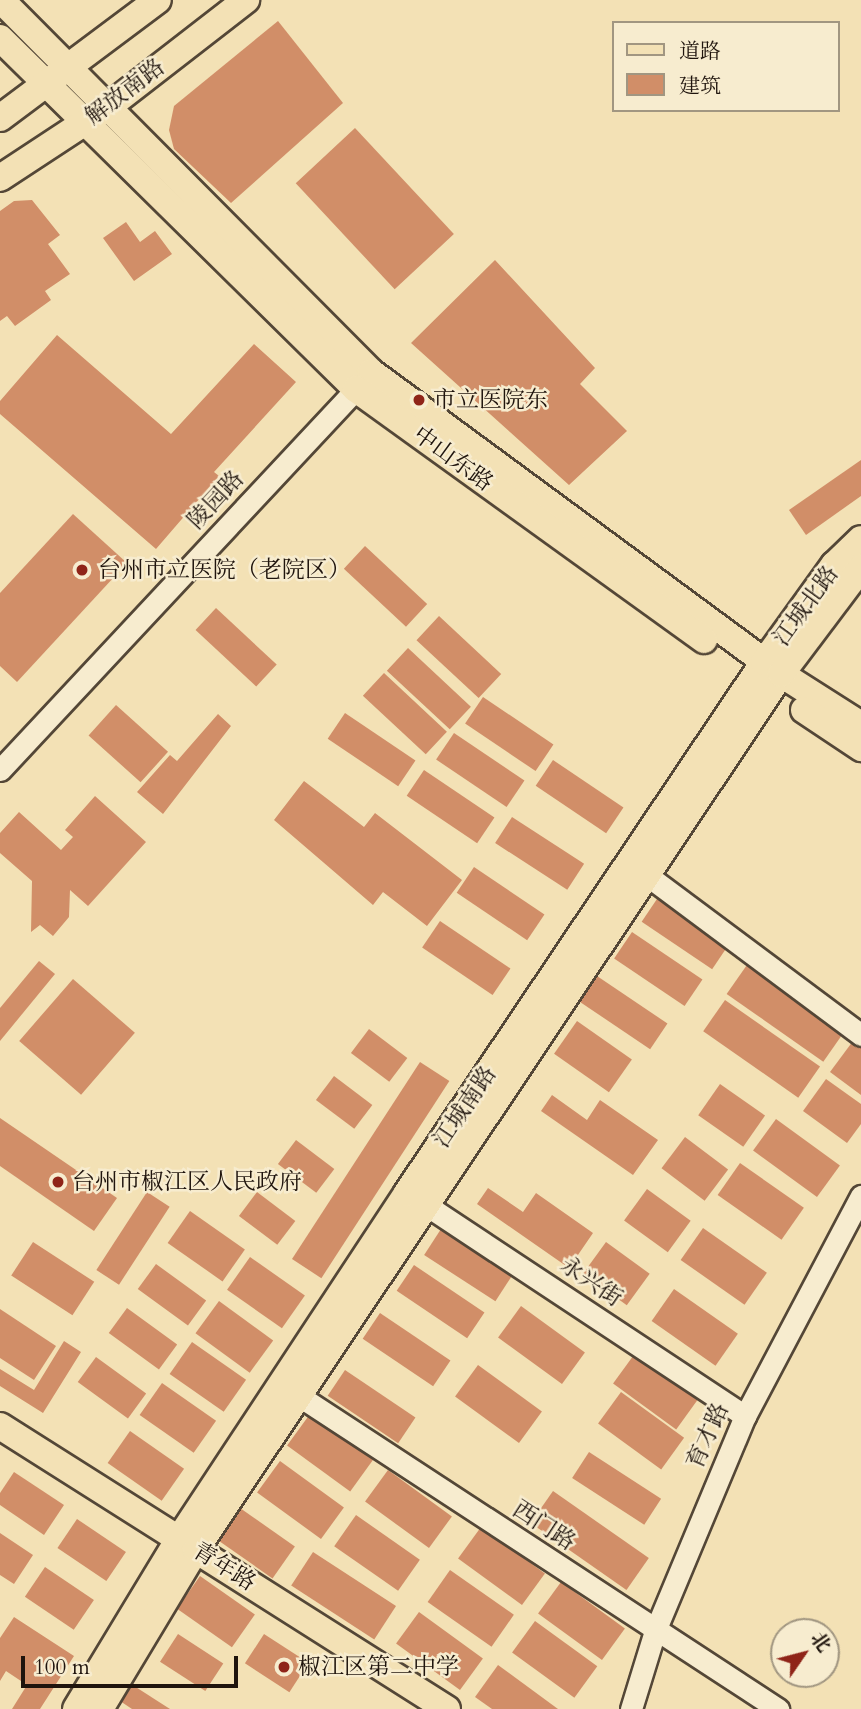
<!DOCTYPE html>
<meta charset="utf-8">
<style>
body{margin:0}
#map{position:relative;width:861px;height:1709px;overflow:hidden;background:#f3e1b5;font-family:Cardo,"Noto Serif SC",serif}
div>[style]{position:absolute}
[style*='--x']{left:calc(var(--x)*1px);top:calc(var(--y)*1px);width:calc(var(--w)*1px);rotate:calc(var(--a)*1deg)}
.building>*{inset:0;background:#d18e68;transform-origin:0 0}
.roads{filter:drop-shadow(2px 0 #544737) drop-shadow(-2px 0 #544737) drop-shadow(0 2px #544737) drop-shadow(0 -2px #544737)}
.minor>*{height:21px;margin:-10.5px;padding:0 10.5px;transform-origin:10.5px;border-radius:10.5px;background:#f7eccf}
.major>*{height:26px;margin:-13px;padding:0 13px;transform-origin:13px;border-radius:13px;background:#f3e1b5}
.dots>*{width:19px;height:19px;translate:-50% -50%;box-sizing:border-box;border:4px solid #f7eccf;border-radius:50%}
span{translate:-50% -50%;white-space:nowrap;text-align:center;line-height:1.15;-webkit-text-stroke:5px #f7eccf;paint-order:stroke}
.street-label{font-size:23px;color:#1f140d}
.poi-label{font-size:23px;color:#1f140d}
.left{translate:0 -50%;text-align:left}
.legend{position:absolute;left:612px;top:21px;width:228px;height:91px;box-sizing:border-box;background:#f7eccf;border:2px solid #a19681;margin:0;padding:9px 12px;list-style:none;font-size:21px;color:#1f140d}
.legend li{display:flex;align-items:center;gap:14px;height:35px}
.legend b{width:35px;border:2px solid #a19681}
.north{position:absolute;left:770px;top:1618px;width:70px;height:70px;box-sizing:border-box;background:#f7eccf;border:2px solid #a19681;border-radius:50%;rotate:55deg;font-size:19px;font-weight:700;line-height:28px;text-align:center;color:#1f140d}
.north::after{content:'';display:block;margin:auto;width:24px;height:32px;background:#8f2418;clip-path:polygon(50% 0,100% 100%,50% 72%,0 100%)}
.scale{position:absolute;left:21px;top:1656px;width:217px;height:32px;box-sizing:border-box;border:4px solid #1f140d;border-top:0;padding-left:9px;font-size:21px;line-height:24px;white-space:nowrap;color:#1f140d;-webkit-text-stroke:5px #f7eccf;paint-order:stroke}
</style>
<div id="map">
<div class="building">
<div style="clip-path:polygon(278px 21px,343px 103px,231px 203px,174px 149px,169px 130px,174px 106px)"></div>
<div style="left:355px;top:128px;width:145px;height:81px;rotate:47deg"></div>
<div style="clip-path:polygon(32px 200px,60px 235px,48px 244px,70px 274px,45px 291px,51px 300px,15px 326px,7px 316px,0 321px,0 211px,14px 201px)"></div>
<div style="clip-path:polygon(126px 222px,140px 242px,155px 231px,172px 254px,134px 281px,103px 238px)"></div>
<div style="clip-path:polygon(495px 260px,595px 368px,580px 384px,627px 431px,569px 485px,411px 343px)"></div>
<div style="clip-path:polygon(57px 335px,171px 434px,254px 344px,296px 382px,214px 472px,219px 476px,156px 549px,0 414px,0 401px)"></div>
<div style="clip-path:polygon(861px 460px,861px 496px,806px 535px,789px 510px)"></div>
<div style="clip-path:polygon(73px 514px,127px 563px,17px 682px,0 666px,0 593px)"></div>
<div style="left:365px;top:546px;width:85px;height:31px;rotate:43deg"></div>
<div style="left:216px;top:608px;width:83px;height:30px;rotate:43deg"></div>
<div style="left:439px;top:616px;width:85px;height:33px;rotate:43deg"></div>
<div style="left:408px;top:648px;width:86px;height:31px;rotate:43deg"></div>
<div style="left:384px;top:673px;width:86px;height:31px;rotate:43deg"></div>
<div style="left:483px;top:697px;width:85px;height:32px;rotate:34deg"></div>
<div style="left:116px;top:705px;width:70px;height:41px;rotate:42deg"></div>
<div style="left:345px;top:713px;width:85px;height:31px;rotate:34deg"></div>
<div style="clip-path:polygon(218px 714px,231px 726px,163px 814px,137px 792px,170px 755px,177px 761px)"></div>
<div style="left:454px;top:733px;width:85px;height:32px;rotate:34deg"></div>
<div style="left:553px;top:760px;width:85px;height:31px;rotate:34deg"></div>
<div style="left:424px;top:770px;width:85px;height:31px;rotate:34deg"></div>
<div style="clip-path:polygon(304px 781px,364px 827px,375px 813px,462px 880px,427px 926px,383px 892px,373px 905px,274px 820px)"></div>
<div style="clip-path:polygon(95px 796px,146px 842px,88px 906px,70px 890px,69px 917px,53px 936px,40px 925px,31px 932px,32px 881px,0 853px,0 833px,19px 812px,61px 850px,73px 837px,65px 830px)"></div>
<div style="left:512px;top:817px;width:86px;height:31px;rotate:33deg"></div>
<div style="left:474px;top:867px;width:85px;height:31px;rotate:34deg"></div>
<div style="left:659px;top:896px;width:85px;height:31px;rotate:34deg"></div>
<div style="left:440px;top:921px;width:85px;height:32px;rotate:34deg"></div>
<div style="left:632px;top:932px;width:85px;height:32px;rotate:34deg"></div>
<div style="clip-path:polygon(39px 961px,55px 974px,0 1041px,0 1008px)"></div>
<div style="left:749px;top:962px;width:118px;height:39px;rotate:35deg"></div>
<div style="left:597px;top:976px;width:85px;height:31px;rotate:34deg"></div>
<div style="left:73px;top:979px;width:82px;height:82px;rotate:41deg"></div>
<div style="left:725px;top:1000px;width:116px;height:38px;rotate:35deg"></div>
<div style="left:577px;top:1021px;width:67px;height:40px;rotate:35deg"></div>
<div style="left:369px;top:1029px;width:48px;height:30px;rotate:37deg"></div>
<div style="clip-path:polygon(853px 1041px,861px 1046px,861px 1095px,830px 1072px)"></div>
<div style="left:420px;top:1062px;width:35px;height:235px;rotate:33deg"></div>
<div style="left:334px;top:1076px;width:48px;height:30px;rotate:37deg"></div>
<div style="clip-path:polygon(826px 1079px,861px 1104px,861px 1124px,847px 1143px,803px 1111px)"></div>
<div style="left:720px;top:1084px;width:55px;height:38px;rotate:35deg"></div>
<div style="clip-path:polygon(552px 1095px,587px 1120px,600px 1100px,658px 1140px,633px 1175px,541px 1111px)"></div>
<div style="clip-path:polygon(0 1118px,117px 1198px,94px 1231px,0 1166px)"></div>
<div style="left:776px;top:1119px;width:79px;height:39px;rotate:36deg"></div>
<div style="left:685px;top:1137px;width:54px;height:39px;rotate:37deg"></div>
<div style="left:296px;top:1140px;width:48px;height:30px;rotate:37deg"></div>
<div style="left:740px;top:1163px;width:78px;height:39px;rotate:35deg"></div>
<div style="clip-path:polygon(488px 1188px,523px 1212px,536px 1193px,593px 1233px,569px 1268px,477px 1204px)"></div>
<div style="left:647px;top:1189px;width:54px;height:39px;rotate:36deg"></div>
<div style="left:147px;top:1192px;width:27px;height:93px;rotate:33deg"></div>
<div style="left:257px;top:1192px;width:48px;height:30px;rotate:37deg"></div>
<div style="left:190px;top:1211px;width:67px;height:39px;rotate:35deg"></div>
<div style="left:703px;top:1228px;width:78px;height:39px;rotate:35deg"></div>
<div style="left:441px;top:1229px;width:85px;height:31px;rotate:33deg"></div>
<div style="left:33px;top:1242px;width:73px;height:40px;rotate:33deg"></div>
<div style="left:606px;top:1242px;width:54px;height:39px;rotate:36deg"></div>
<div style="left:250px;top:1257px;width:67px;height:40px;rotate:35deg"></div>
<div style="left:156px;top:1264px;width:62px;height:31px;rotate:36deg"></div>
<div style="left:414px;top:1265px;width:85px;height:31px;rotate:34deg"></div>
<div style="left:674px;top:1289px;width:78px;height:39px;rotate:35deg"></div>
<div style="left:219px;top:1301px;width:67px;height:40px;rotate:36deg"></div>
<div style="left:521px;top:1306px;width:79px;height:39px;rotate:36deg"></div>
<div style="left:127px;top:1308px;width:62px;height:31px;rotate:36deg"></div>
<div style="clip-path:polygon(0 1309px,56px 1346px,34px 1380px,0 1358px)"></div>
<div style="left:380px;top:1313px;width:85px;height:31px;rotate:34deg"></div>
<div style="clip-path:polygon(64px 1341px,81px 1352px,43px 1413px,0 1386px,0 1369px,34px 1390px)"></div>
<div style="left:192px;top:1342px;width:66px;height:39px;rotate:35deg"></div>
<div style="left:636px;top:1352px;width:78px;height:39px;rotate:36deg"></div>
<div style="left:96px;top:1357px;width:62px;height:31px;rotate:36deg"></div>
<div style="left:478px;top:1365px;width:79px;height:39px;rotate:36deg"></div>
<div style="left:345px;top:1370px;width:85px;height:31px;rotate:34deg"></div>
<div style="left:162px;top:1383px;width:66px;height:39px;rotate:35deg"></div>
<div style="left:621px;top:1392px;width:78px;height:39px;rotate:36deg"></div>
<div style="left:310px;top:1414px;width:78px;height:39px;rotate:36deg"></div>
<div style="left:130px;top:1431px;width:66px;height:39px;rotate:35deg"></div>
<div style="left:589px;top:1452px;width:86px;height:31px;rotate:33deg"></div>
<div style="left:280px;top:1461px;width:79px;height:39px;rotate:36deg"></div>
<div style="left:388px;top:1470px;width:79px;height:39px;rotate:36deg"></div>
<div style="clip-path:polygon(14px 1472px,64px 1505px,44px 1535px,0 1505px,0 1493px)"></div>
<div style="left:553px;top:1491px;width:117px;height:39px;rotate:35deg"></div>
<div style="left:240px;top:1508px;width:67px;height:39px;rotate:35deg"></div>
<div style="left:356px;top:1515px;width:78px;height:38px;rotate:35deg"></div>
<div style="left:77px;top:1519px;width:59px;height:35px;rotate:34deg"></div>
<div style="left:481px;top:1527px;width:79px;height:39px;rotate:36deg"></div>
<div style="clip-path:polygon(0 1533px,33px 1555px,14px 1584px,0 1575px)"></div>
<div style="left:313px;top:1552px;width:99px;height:40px;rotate:33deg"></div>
<div style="left:45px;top:1567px;width:59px;height:36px;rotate:34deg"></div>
<div style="left:450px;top:1570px;width:78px;height:39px;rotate:35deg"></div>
<div style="left:200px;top:1576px;width:67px;height:40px;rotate:35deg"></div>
<div style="left:561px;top:1582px;width:79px;height:39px;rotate:36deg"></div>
<div style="left:419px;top:1612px;width:79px;height:39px;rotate:36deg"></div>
<div style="clip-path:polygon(14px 1617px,74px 1656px,40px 1709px,12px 1709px,27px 1685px,6px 1671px,0 1681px,0 1638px)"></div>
<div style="left:535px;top:1621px;width:77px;height:39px;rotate:36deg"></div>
<div style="left:178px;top:1634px;width:54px;height:33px;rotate:33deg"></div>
<div style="left:264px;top:1634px;width:53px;height:35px;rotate:33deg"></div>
<div style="clip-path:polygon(498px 1665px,558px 1709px,492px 1709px,475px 1697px)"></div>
<div style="clip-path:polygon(131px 1684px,170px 1709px,132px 1709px,120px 1701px)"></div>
</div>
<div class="roads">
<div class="minor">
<div style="--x:0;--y:770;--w:521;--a:-46.94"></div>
<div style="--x:636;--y:867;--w:281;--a:36.7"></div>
<div style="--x:414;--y:1197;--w:397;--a:33.5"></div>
<div style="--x:287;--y:1388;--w:587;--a:33.18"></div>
<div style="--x:631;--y:1709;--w:82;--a:-72.9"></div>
<div style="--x:655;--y:1631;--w:233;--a:-67.3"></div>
<div style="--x:745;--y:1416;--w:249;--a:-62.2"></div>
</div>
<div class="major">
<div style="--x:1;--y:0;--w:525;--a:45.15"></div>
<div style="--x:371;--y:372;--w:509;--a:36.37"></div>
<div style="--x:781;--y:674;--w:95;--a:32.5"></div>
<div style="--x:0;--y:38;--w:500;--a:44.6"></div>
<div style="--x:356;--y:389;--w:429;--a:35.8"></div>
<div style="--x:0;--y:118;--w:197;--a:-36.8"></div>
<div style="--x:0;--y:178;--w:129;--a:-33.3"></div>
<div style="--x:108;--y:107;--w:175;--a:-37.8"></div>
<div style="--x:804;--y:710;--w:69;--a:33.7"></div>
<div style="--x:0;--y:1426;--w:529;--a:32.34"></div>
<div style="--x:76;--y:1709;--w:199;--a:-58.8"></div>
<div style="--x:179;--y:1539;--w:414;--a:-56.6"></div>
<div style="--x:407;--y:1193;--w:640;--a:-56.09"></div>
<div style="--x:764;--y:662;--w:120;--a:-54.2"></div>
<div style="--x:834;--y:565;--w:37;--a:-44"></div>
<div style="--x:100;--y:1709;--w:187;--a:-59"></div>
<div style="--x:196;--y:1549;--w:1053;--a:-56.23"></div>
<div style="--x:781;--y:674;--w:133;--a:-53"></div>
</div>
</div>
<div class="dots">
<div style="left:419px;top:400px;background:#8f2418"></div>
<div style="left:82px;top:570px;background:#8f2418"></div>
<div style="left:58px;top:1182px;background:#8f2418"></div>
<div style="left:284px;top:1667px;background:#8f2418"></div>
</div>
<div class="street-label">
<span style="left:125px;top:92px;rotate:-37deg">解放南路</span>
<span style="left:453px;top:459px;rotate:36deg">中山东路</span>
<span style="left:216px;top:500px;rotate:-47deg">陵园路</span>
<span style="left:806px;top:606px;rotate:-54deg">江城北路</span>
<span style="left:465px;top:1107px;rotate:-56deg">江城南路</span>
<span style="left:591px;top:1282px;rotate:34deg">永兴街</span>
<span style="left:708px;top:1436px;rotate:-66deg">育才路</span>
<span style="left:544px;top:1526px;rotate:33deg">西门路</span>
<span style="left:224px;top:1567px;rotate:32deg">青年路</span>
</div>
<div class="poi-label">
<span class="left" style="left:433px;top:400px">市立医院东</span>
<span class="left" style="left:98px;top:570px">台州市立医院（老院区）</span>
<span class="left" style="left:72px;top:1182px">台州市椒江区人民政府</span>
<span class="left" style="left:298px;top:1667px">椒江区第二中学</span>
</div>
<ul class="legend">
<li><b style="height:9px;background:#f3e1b5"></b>道路</li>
<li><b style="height:19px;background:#d18e68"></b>建筑</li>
</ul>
<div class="north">北</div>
<div class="scale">100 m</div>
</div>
